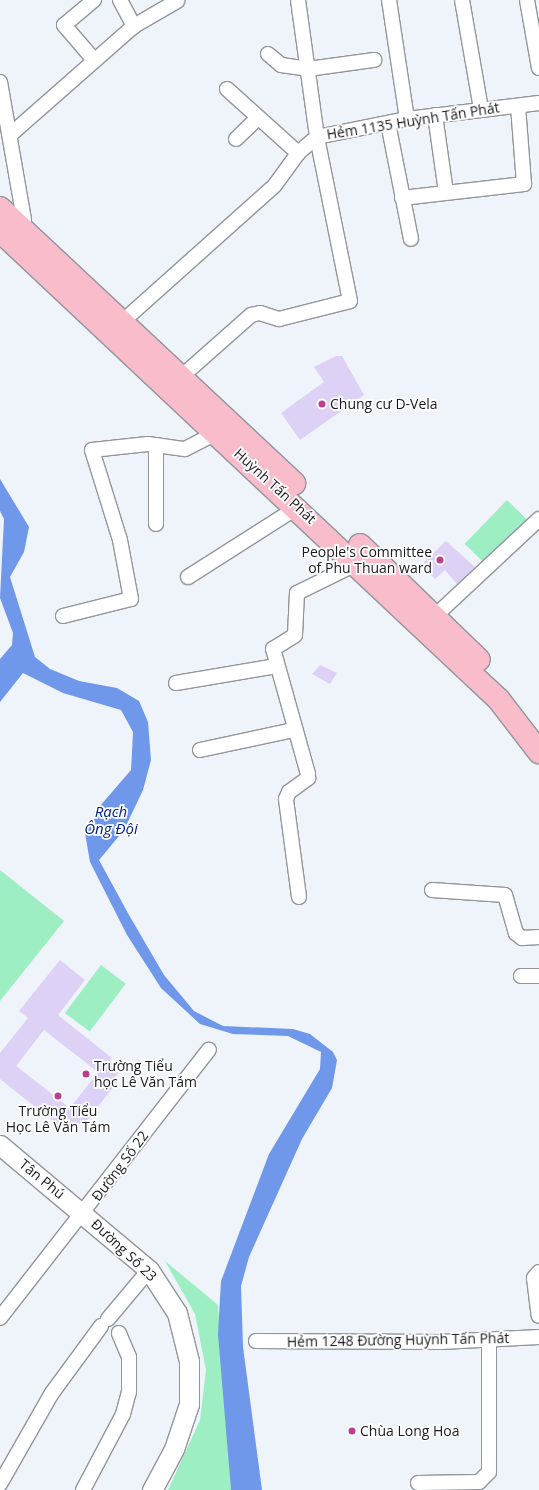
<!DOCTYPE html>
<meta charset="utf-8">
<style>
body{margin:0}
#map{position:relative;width:539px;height:1490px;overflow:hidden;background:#eff3fa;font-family:"Open Sans",sans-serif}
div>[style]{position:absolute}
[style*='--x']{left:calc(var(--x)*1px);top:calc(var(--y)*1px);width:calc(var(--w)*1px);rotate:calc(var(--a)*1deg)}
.green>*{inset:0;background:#9deec3;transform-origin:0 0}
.water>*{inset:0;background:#6f98ea}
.building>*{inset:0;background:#ded1f6}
.roads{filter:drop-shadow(1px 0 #92969c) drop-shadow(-1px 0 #92969c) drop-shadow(0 1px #92969c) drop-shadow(0 -1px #92969c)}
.street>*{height:14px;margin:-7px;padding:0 7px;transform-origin:7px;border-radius:7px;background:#fff}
.secondary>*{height:19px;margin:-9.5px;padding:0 9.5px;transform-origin:9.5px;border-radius:9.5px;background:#fff}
.primary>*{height:22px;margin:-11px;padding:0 11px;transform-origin:11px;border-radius:11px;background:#f8bccb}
.dots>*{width:11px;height:11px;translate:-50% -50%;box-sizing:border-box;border:2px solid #fff;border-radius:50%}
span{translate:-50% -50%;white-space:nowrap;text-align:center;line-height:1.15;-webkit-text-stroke:3.5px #fff;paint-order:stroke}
.street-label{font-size:14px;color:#191a1d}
.poi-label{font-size:14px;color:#191a1d}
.left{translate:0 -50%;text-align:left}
.right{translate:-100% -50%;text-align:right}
.water-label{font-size:15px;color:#01217e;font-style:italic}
</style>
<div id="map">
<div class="green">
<div style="left:507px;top:500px;width:29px;height:61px;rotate:44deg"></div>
<div style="clip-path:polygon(0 870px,64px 921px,0 1001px)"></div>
<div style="left:101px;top:965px;width:31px;height:60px;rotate:37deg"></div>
<div style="clip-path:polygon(165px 1261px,218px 1305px,231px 1490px,168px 1490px,200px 1420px,206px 1370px,195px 1314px)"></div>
</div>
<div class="water">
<div style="clip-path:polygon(0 479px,29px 527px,24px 552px,10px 577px,35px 657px,50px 669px,79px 681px,117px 688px,139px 701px,148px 722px,151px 760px,143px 790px,124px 830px,99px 860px,129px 915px,164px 975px,194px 1011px,223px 1026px,293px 1029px,310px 1034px,333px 1052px,337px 1060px,332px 1088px,302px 1139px,249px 1257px,241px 1286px,243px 1347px,262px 1490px,231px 1490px,218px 1334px,221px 1281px,269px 1154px,320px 1069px,321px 1052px,288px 1036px,233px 1034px,200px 1024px,161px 988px,127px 935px,90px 862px,85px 833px,100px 806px,131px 770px,133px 732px,121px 710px,63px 693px,23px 673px,0 702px,0 659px,12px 645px,13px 633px,0 598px,4px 519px,0 511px)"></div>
</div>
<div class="building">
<div style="clip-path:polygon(336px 356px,342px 356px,364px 395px,300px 440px,281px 413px,324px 382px,314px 367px)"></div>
<div style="clip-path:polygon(446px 541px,475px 567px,457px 584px,445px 570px,435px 579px,421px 565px)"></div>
<div style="clip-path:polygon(320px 665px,337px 673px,330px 684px,312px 674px)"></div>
<div style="clip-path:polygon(evenodd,60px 960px,85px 980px,58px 1015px,112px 1058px,110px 1061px,121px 1070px,114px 1078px,118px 1081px,83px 1126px,79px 1123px,72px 1131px,60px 1122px,58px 1125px,0 1079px,0 1053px,28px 1018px,19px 1011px,60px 960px,44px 1030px,98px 1072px,70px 1108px,16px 1066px,44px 1030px)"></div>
</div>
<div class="roads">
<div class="street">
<div style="--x:94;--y:0;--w:39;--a:140"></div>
<div style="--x:64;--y:25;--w:46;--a:49.4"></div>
<div style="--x:120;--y:0;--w:30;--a:62"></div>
<div style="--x:389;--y:0;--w:120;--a:81.4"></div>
<div style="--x:462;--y:0;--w:111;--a:80.1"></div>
<div style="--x:527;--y:0;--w:69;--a:80"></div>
<div style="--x:268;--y:54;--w:17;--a:40"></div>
<div style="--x:281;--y:65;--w:27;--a:8"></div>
<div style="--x:308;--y:69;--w:67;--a:-7.8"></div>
<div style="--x:0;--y:82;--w:140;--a:80.1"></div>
<div style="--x:227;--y:89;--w:96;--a:42"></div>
<div style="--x:435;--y:115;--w:78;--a:81.9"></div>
<div style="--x:388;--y:123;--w:118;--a:78.8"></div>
<div style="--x:10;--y:135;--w:165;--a:-41.3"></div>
<div style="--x:134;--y:26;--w:50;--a:-30.2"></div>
<div style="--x:236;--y:139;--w:29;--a:-44"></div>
<div style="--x:402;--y:198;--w:123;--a:-6.5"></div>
<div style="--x:524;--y:184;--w:78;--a:-94.4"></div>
<div style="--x:122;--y:322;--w:205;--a:-41.8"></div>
<div style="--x:275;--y:185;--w:39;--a:-54"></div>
<div style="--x:298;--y:153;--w:25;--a:-40"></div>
<div style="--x:317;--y:137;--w:92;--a:-11.3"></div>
<div style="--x:407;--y:119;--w:133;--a:-6.9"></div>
<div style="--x:181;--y:377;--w:94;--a:-41.5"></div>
<div style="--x:251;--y:315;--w:9;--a:-13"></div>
<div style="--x:260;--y:313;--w:20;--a:18"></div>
<div style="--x:279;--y:319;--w:73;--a:-14.2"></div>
<div style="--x:350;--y:301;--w:167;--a:-101.4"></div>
<div style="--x:317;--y:137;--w:138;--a:-97.9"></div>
<div style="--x:156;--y:445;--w:79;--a:90"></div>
<div style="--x:188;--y:577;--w:130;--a:-32.5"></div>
<div style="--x:436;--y:615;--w:141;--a:-43"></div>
<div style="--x:63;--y:616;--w:70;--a:-14"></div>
<div style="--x:131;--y:599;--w:60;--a:-100.6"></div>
<div style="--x:120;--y:540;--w:94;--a:-107.3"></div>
<div style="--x:92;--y:450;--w:56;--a:-6.1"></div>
<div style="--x:148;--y:444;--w:37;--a:8"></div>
<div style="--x:185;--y:449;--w:35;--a:-27"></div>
<div style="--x:176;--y:683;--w:102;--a:-9.6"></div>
<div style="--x:200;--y:750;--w:95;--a:-12.1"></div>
<div style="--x:432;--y:890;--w:73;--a:3.9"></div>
<div style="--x:505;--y:895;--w:40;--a:74"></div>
<div style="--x:516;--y:933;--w:8;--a:40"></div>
<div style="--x:522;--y:938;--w:17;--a:-3"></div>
<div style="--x:299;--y:897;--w:99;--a:-97.6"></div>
<div style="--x:286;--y:799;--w:8;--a:-67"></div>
<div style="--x:289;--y:792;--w:24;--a:-36"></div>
<div style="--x:308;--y:778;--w:4;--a:-90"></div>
<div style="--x:308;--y:774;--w:130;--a:-105.6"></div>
<div style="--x:273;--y:649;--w:26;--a:-32"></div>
<div style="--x:295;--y:635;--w:42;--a:-87.3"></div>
<div style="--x:297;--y:593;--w:68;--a:-26.2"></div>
<div style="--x:521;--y:976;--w:18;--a:0"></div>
<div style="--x:539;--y:1272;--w:8;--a:130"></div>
<div style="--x:534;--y:1278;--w:38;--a:83"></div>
<div style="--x:0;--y:1318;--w:340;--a:-52.1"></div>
<div style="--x:108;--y:1319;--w:64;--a:-50.1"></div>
<div style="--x:256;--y:1341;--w:185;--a:0.3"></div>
<div style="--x:441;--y:1342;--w:98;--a:-2.9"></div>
<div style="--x:418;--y:1483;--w:61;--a:-0.9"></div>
<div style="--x:479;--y:1482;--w:14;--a:-45"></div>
<div style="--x:489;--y:1472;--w:132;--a:-90"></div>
<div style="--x:0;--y:1484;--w:105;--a:-60.3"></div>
<div style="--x:52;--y:1393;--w:83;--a:-53.8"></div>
<div style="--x:83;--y:1490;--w:86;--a:-62.2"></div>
<div style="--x:123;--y:1414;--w:23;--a:-75"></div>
<div style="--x:129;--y:1392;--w:35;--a:-90"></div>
<div style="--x:129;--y:1357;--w:26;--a:-113"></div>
</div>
<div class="secondary">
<div style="--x:0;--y:1145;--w:194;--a:40"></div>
<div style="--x:149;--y:1270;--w:51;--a:56.9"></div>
<div style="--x:177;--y:1313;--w:49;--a:76"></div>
<div style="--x:189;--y:1361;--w:43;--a:90"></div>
<div style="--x:189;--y:1404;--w:47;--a:108.4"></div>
<div style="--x:174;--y:1449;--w:47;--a:118.2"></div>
</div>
<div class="primary">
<div style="--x:0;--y:208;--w:403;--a:43.1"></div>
<div style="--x:0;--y:231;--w:685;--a:43.22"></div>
<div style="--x:499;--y:700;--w:66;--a:52.4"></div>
<div style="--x:360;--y:545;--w:165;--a:44"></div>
</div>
</div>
<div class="dots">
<div style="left:322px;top:404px;background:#ba3f90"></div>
<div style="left:440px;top:560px;background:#ba3f90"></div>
<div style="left:86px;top:1074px;background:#ba3f90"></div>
<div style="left:58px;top:1096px;background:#ba3f90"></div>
<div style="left:352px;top:1431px;background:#ba3f90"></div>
</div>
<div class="street-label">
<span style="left:413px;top:121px;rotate:-9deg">Hẻm 1135 Huỳnh Tấn Phát</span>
<span style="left:275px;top:486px;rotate:42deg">Huỳnh Tấn Phát</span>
<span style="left:120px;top:1166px;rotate:-53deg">Đường Số 22</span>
<span style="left:42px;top:1179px;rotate:39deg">Tân Phú</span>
<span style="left:124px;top:1250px;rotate:43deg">Đường Số 23</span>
<span style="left:398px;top:1340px;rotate:-1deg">Hẻm 1248 Đường Huỳnh Tấn Phát</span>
</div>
<div class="poi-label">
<span class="left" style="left:330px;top:404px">Chung cư D-Vela</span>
<span class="right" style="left:432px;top:560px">People's Committee<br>of Phu Thuan ward</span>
<span class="left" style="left:94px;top:1074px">Trường Tiểu<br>học Lê Văn Tám</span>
<span style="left:58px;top:1119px">Trường Tiểu<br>Học Lê Văn Tám</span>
<span class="left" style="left:360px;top:1431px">Chùa Long Hoa</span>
</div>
<div class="water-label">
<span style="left:111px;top:820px">Rạch<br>Ông Đội</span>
</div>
</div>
